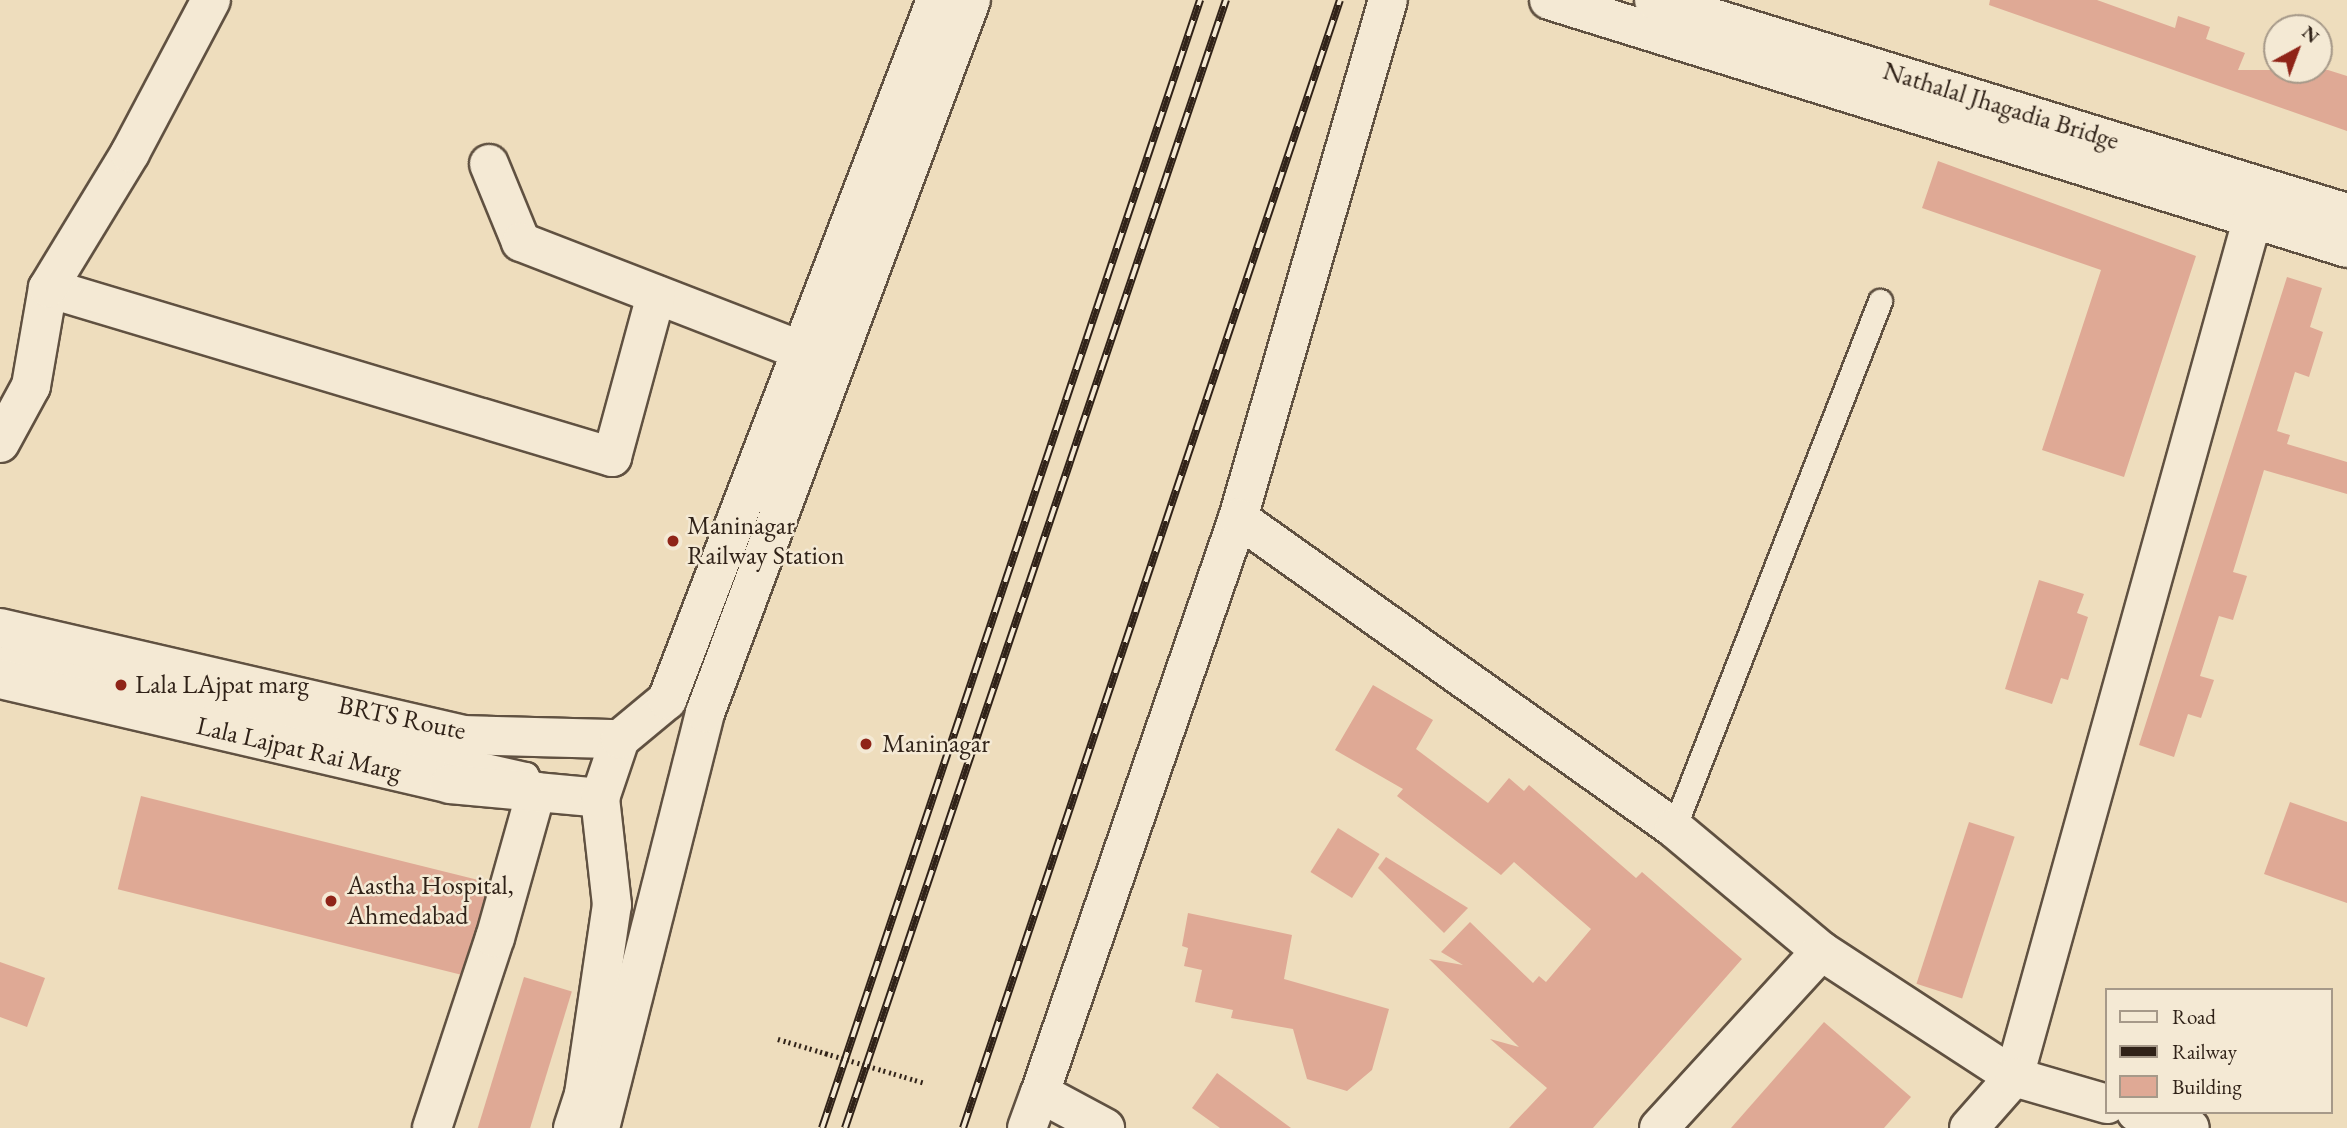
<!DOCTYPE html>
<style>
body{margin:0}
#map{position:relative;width:2347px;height:1128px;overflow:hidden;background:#eeddbd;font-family:"EB Garamond",serif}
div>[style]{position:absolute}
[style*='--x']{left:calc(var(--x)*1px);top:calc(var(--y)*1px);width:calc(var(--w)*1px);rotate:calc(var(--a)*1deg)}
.building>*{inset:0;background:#dfa995;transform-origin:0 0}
.roads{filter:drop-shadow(2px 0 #605141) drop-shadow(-2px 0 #605141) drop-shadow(0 2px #605141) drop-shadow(0 -2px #605141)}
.lane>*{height:23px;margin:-11.5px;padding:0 11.5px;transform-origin:11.5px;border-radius:11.5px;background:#f4e9d4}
.street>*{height:38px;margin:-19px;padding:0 19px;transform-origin:19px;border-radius:19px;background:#f4e9d4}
.secondary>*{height:38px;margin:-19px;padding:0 19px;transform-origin:19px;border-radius:19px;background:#f4e9d4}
.rail>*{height:8px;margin-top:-4px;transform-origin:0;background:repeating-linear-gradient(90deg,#f4e9d4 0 16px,#302218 0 32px);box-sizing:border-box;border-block:2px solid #302218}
.path-bridge>*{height:4.5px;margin-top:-2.25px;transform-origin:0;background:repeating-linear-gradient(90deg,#302218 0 2px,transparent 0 5.5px)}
.dots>*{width:19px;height:19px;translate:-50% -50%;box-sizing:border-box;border:4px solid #f4e9d4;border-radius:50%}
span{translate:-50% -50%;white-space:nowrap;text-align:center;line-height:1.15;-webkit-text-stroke:5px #f4e9d4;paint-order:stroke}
.street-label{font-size:26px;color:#302218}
.poi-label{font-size:26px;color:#302218}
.left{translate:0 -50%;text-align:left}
.legend{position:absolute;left:2105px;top:988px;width:228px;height:126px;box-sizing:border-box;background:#f4e9d4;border:2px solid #a69989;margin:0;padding:9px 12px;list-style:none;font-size:21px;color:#302218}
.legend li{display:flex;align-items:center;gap:14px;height:35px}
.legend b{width:35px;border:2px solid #a69989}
.north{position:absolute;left:2263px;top:14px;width:70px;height:70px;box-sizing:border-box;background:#f4e9d4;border:2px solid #a69989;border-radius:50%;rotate:41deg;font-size:19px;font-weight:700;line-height:28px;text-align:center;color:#302218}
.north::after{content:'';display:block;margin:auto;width:24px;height:32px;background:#8f2418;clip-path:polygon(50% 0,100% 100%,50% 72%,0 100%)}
</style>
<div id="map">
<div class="building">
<div style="clip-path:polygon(1990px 0,2097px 0,2175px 28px,2178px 16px,2210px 27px,2206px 39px,2245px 53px,2238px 70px,2328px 70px,2347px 76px,2347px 131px,1989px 5px)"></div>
<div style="clip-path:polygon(1938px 161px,2196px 256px,2124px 477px,2042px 450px,2101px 270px,1922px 208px)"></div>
<div style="clip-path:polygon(2287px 277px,2322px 288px,2310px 327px,2323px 332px,2309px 377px,2295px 372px,2277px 431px,2290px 435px,2287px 444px,2347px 462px,2347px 494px,2264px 470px,2233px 572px,2247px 576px,2233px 620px,2219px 616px,2200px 676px,2214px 680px,2201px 718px,2188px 714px,2174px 757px,2139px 745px)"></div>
<div style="clip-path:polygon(2039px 580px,2084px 594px,2077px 613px,2088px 617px,2068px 680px,2061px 678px,2052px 704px,2005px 689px)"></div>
<div style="clip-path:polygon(1373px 685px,1433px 720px,1416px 749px,1488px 803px,1509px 778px,1524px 791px,1529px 785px,1636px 878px,1642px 872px,1742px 959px,1593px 1128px,1509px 1128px,1547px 1088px,1490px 1039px,1519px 1047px,1429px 959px,1463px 965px,1441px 952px,1470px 922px,1533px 983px,1539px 976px,1546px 982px,1591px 929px,1514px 862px,1501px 875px,1397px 796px,1403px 789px,1335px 750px)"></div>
<div style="left:141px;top:796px;width:358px;height:96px;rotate:14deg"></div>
<div style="clip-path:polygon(2290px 802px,2347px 822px,2347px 903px,2264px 874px)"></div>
<div style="left:1969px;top:822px;width:48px;height:170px;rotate:18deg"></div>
<div style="left:1338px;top:828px;width:49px;height:52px;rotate:32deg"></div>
<div style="clip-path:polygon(1386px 857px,1468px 908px,1444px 933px,1378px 868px)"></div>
<div style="clip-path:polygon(1188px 913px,1292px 935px,1284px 979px,1389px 1009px,1372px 1070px,1347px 1091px,1307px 1079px,1293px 1029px,1231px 1018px,1233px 1010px,1195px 1002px,1202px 970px,1184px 966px,1188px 948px,1182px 946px)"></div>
<div style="clip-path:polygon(0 962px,45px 978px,27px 1027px,0 1017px)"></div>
<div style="left:524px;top:977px;width:50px;height:158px;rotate:17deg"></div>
<div style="clip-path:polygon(1824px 1022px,1911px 1097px,1884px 1128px,1731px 1128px)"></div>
<div style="clip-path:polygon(1217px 1073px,1291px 1128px,1220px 1128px,1192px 1108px)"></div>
</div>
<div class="roads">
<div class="lane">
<div style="--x:0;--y:658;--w:539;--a:12.44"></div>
<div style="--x:526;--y:774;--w:14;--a:60"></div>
<div style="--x:1674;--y:828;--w:566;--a:-68.65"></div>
</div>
<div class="street">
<div style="--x:1549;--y:0;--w:836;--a:17.26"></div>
<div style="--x:489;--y:164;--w:84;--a:67.7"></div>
<div style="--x:521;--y:242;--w:304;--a:21.2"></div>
<div style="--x:48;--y:288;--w:589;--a:16.68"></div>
<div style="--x:612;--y:457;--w:168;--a:-74.8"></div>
<div style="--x:0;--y:443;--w:65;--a:-61.5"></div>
<div style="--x:31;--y:386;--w:99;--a:-80.2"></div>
<div style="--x:48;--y:288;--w:158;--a:-58.7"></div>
<div style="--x:130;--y:153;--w:173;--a:-62.1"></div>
<div style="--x:1238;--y:518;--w:539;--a:-73.85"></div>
<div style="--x:1040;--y:1093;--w:608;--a:-71"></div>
<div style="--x:1238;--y:518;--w:535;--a:35.41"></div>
<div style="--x:1674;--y:828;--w:192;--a:39.9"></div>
<div style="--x:1821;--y:951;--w:230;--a:33.1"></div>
<div style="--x:2014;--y:1077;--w:893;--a:-74.47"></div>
<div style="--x:2136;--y:1112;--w:56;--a:16.5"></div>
<div style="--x:432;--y:1128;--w:200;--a:-71.7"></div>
<div style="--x:495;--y:938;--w:152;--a:-74.3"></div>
<div style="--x:1659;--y:1128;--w:240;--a:-47.5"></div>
<div style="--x:1969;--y:1128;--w:68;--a:-48.6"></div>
<div style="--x:2014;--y:1077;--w:97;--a:16.2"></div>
</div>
<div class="secondary">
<div style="--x:1654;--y:0;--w:725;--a:17.09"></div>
<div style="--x:0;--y:628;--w:474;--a:13"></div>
<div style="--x:462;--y:735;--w:158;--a:1.5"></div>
<div style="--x:0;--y:679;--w:462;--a:13.1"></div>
<div style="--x:450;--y:784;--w:151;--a:5.3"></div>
<div style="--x:573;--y:1128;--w:36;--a:-72"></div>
<div style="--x:584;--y:1094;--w:191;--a:-81.6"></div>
<div style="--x:612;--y:905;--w:108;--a:-96.4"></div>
<div style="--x:600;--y:798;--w:62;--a:-71.3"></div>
<div style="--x:620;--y:739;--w:61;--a:-39.7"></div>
<div style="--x:667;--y:700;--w:750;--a:-68.98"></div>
<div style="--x:600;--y:1128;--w:428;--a:-75.8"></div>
<div style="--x:705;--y:713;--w:761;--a:-69.54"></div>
<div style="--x:1027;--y:1128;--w:37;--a:-70"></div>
<div style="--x:1040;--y:1093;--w:74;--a:28.3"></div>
</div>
</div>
<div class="rail">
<div style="--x:822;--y:1128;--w:1190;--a:-71.47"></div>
<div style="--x:845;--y:1128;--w:1191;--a:-71.34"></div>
<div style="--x:963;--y:1128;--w:1189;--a:-71.52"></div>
</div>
<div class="path-bridge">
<div style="--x:778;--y:1039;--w:153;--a:16.7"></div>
</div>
<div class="dots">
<div style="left:673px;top:541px;background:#8f2418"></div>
<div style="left:121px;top:685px;background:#8f2418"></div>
<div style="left:866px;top:744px;background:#8f2418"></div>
<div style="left:331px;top:901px;background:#8f2418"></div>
</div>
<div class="street-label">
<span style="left:2001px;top:106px;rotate:17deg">Nathalal Jhagadia Bridge</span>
<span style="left:402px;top:718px;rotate:12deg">BRTS Route</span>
<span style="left:299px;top:749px;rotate:13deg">Lala Lajpat Rai Marg</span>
</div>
<div class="poi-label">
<span class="left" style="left:687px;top:541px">Maninagar<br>Railway Station</span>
<span class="left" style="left:135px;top:685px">Lala LAjpat marg</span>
<span class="left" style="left:882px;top:744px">Maninagar</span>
<span class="left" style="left:347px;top:901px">Aastha Hospital,<br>Ahmedabad</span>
</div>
<ul class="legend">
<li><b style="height:9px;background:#f4e9d4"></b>Road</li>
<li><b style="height:9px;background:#302218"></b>Railway</li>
<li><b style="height:19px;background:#dfa995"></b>Building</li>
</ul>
<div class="north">N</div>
</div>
